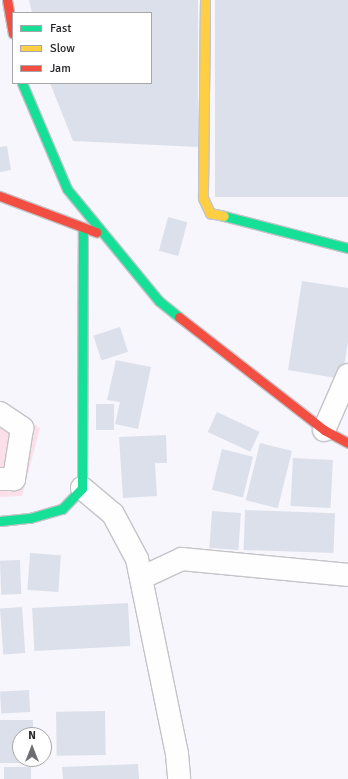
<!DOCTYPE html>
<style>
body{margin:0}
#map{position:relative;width:348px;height:779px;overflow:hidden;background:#f7f6fc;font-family:Signika,sans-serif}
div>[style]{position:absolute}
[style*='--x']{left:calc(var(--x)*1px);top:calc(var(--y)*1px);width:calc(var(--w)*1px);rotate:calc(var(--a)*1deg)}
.green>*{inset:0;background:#fbe0ea}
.building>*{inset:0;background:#dce0eb;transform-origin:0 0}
.roads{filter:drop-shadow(1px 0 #c4c3c8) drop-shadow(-1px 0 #c4c3c8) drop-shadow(0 1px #c4c3c8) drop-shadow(0 -1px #c4c3c8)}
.street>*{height:22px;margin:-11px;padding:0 11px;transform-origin:11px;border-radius:11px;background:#fefeff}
.fast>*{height:9px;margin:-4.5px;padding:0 4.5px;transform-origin:4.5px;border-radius:4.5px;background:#16e098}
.slow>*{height:9px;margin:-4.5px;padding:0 4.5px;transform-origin:4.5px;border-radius:4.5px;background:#ffcf43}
.jam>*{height:9px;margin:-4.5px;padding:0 4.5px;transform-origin:4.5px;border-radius:4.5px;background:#f24e42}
span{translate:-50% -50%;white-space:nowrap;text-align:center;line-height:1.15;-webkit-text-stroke:3px #fff;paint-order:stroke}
.legend{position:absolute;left:12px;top:12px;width:140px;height:72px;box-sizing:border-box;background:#fff;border:1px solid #a7a7a9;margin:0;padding:5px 7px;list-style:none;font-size:12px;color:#242327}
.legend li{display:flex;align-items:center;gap:8px;height:20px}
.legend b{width:20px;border:1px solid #a7a7a9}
.north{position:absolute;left:12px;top:727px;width:40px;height:40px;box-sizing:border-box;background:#fff;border:1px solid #a7a7a9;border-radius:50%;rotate:0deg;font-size:11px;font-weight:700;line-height:16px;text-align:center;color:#242327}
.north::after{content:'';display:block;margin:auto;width:14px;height:18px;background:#6e6d72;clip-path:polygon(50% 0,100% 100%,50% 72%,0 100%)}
</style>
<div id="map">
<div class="green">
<div style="clip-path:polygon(0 402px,40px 428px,22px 496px,0 497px)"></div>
</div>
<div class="building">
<div style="clip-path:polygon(29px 0,198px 0,198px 147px,73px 141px,50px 83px,151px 83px,151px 13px,32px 13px)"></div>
<div style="left:215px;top:0;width:133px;height:197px"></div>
<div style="clip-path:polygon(7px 146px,11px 170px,0 172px,0 147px)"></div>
<div style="left:168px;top:217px;width:20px;height:35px;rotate:15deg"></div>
<div style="clip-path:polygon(302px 281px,348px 288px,348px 342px,342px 379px,288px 370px)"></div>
<div style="left:120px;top:327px;width:26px;height:28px;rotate:72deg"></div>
<div style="clip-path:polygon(116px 360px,151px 367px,138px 429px,115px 424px,120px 402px,107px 400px)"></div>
<div style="left:96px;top:404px;width:18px;height:26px"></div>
<div style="left:217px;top:412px;width:47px;height:22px;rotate:25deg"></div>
<div style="clip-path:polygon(166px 435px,167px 463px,155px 463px,157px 496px,123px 498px,119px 437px)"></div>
<div style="left:260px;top:443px;width:33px;height:59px;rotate:14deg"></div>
<div style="left:222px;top:449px;width:32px;height:42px;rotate:14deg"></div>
<div style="left:293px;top:458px;width:40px;height:48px;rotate:3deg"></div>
<div style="left:245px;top:510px;width:90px;height:40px;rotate:2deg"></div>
<div style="left:212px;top:511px;width:29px;height:37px;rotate:4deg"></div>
<div style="left:30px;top:553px;width:31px;height:37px;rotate:4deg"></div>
<div style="left:20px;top:560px;width:34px;height:20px;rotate:88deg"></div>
<div style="left:128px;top:603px;width:43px;height:96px;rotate:87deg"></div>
<div style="left:22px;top:607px;width:46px;height:22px;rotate:86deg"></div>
<div style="left:29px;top:690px;width:22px;height:29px;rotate:87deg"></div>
<div style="left:105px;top:711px;width:44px;height:49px;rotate:89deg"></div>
<div style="clip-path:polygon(0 720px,33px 720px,33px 735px,20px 735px,20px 759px,34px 759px,34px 763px,0 763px)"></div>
<div style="clip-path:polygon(138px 764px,139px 779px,63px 779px,62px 767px)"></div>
<div style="left:31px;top:767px;width:12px;height:27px;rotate:90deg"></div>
</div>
<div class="roads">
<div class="street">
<div style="--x:0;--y:413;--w:27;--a:34"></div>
<div style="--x:22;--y:428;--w:52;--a:98.9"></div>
<div style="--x:14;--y:479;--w:14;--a:180"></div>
<div style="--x:324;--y:430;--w:60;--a:-66.4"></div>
<div style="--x:82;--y:488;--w:40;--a:40"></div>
<div style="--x:113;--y:514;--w:51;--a:61.9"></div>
<div style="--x:137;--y:559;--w:199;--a:78.4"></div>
<div style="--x:177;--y:754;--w:25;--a:85"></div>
<div style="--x:141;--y:578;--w:45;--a:-24.9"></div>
<div style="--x:182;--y:559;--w:167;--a:5.5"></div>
</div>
<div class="fast">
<div style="--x:22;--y:83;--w:115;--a:67"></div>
<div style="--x:67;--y:189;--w:145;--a:50.6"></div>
<div style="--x:159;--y:301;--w:26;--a:39"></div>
<div style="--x:224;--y:216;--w:128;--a:14.5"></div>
<div style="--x:0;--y:521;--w:30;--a:-6"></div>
<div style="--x:30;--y:518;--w:33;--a:-16"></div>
<div style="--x:62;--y:509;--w:29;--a:-46"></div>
<div style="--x:82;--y:488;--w:260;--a:-89.8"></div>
</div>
<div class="slow">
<div style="--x:205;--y:0;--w:198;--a:90.6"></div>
<div style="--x:203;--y:198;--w:17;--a:65"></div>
<div style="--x:210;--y:213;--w:14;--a:12"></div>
</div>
<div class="jam">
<div style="--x:7;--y:0;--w:34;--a:80"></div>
<div style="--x:0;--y:196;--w:103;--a:20.6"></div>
<div style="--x:179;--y:317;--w:184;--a:37.9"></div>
<div style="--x:324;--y:430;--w:27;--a:28"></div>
</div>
</div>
<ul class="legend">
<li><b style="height:5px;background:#16e098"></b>Fast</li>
<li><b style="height:5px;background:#ffcf43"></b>Slow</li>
<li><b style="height:5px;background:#f24e42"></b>Jam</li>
</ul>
<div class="north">N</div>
</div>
